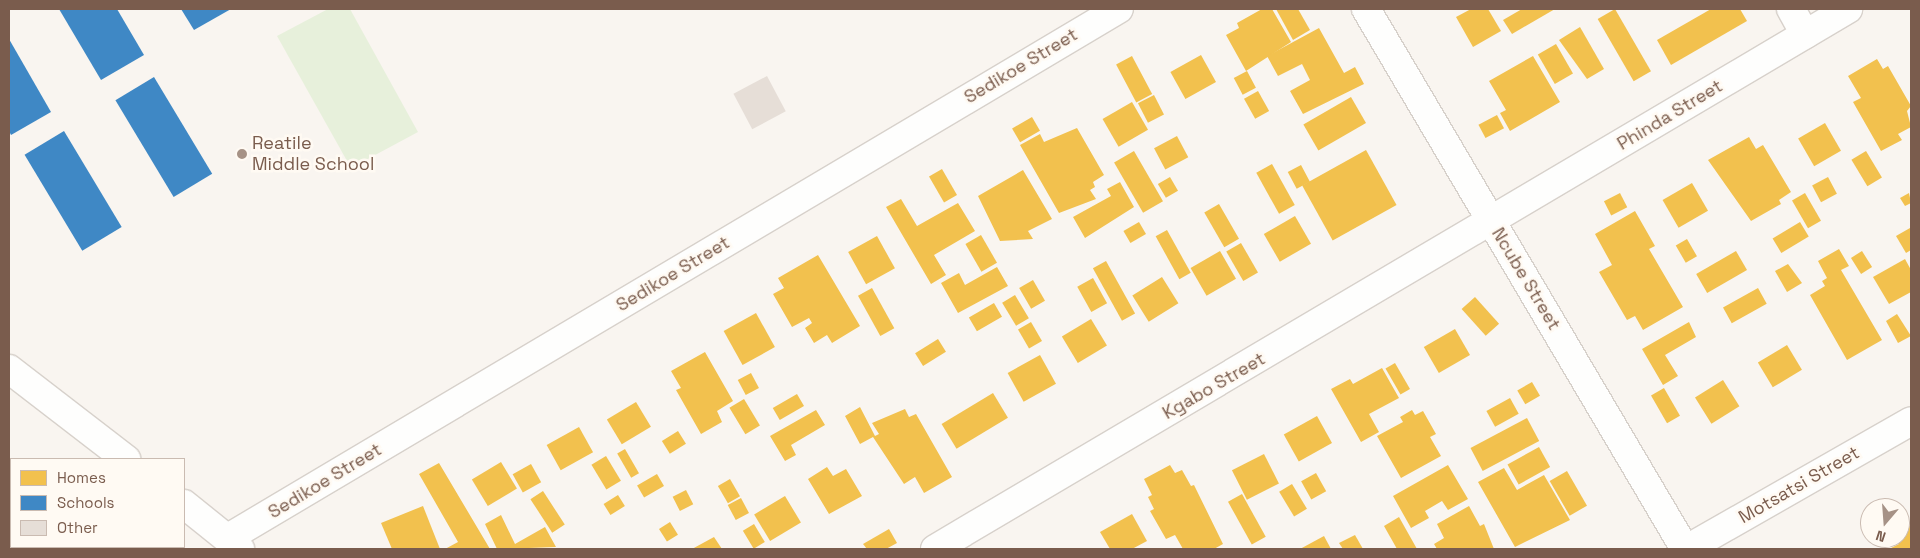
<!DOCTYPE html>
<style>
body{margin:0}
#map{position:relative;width:1920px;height:558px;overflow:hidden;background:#f9f5f0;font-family:"Space Grotesk",sans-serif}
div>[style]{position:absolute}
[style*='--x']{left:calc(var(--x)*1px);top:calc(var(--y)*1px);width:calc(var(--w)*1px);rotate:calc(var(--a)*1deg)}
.green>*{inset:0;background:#e7f0db}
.homes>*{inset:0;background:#f2c14e;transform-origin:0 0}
.schools>*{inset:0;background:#3f88c5;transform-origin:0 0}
.building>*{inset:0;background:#e6ded7;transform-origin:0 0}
.roads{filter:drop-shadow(1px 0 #d7d1cb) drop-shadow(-1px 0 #d7d1cb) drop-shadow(0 1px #d7d1cb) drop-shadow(0 -1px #d7d1cb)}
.minor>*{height:28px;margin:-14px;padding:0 14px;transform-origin:14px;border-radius:14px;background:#fefefd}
.tertiary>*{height:28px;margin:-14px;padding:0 14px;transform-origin:14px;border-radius:14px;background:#fefefd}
.dots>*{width:14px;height:14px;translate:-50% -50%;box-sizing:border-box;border:2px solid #fffaf3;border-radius:50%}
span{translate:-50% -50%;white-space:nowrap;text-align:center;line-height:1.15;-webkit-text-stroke:5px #fffaf3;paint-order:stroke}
.street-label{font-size:18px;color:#7a5c4d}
.poi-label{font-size:18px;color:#7a5c4d}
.left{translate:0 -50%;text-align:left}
.frame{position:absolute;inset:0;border:10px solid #7a5c4d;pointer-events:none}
.legend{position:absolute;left:10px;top:458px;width:175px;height:90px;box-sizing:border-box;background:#fffaf3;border:1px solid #cabbb1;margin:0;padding:6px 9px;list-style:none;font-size:15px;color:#7a5c4d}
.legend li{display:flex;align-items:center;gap:10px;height:25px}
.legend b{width:25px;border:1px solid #cabbb1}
.north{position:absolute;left:1860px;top:498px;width:50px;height:50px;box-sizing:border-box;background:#fffaf3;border:1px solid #cabbb1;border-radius:50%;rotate:198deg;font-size:14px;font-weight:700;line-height:20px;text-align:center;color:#7a5c4d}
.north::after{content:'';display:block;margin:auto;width:18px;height:22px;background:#a69286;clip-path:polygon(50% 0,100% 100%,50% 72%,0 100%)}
</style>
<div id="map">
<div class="green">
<div style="clip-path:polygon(328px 9px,350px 9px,418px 132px,351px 168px,277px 36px)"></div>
</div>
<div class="homes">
<div style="clip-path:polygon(1262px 9px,1272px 9px,1291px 42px,1246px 71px,1226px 35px,1239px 28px,1237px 23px)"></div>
<div style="clip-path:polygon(1276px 9px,1298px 9px,1310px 30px,1293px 40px)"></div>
<div style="clip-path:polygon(1471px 9px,1488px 9px,1501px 31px,1473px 47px,1456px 17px)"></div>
<div style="clip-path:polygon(1522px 9px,1555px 9px,1512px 34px,1503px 20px)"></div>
<div style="left:1615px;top:9px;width:72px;height:20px;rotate:60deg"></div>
<div style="clip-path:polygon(1711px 9px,1740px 9px,1747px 21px,1671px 65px,1657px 40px)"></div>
<div style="clip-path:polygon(1580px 27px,1604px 69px,1587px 79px,1559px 40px)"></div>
<div style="clip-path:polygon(1319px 28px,1344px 73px,1355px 67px,1364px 84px,1303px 114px,1290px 91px,1310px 80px,1302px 64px,1278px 76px,1267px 56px)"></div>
<div style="left:1556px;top:44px;width:34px;height:21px;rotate:60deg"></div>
<div style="left:1201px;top:55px;width:31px;height:35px;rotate:61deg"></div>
<div style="left:1132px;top:56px;width:43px;height:18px;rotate:62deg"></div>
<div style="clip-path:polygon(1533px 56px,1560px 102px,1510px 131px,1500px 113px,1506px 110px,1489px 81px)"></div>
<div style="clip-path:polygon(1877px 59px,1883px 69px,1888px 66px,1911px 106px,1907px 111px,1911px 127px,1898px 134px,1902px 140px,1881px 151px,1853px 102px,1861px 98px,1848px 76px)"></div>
<div style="left:1247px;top:71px;width:19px;height:15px;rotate:62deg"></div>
<div style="left:1258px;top:91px;width:23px;height:16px;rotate:61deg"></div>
<div style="left:1154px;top:95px;width:22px;height:18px;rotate:63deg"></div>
<div style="left:1351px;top:97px;width:30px;height:55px;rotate:60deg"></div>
<div style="left:1132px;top:102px;width:32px;height:34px;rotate:60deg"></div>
<div style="left:1497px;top:115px;width:15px;height:21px;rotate:62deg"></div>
<div style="left:1032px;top:117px;width:16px;height:23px;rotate:60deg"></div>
<div style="left:1825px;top:123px;width:32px;height:31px;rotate:60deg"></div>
<div style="clip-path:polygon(1077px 128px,1104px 175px,1093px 182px,1095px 187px,1090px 190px,1096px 199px,1059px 213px,1020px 145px,1040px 134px,1044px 142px)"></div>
<div style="left:1177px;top:136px;width:24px;height:26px;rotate:62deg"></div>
<div style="clip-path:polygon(1749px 137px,1756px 149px,1763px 145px,1791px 192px,1779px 200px,1781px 204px,1751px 221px,1708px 160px)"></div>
<div style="left:1366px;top:150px;width:63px;height:73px;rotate:61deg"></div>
<div style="left:1134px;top:151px;width:58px;height:23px;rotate:60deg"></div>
<div style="left:1866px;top:151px;width:31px;height:17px;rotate:59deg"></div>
<div style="left:1272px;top:164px;width:47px;height:18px;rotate:61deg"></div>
<div style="left:1301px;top:165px;width:19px;height:15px;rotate:62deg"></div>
<div style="left:942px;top:169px;width:30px;height:15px;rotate:60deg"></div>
<div style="clip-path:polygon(1023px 170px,1052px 219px,1028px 231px,1033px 239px,1000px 241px,978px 196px)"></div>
<div style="left:1170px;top:177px;width:16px;height:14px;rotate:60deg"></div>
<div style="left:1828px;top:177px;width:19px;height:18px;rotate:62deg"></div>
<div style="clip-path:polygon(1120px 182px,1134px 207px,1085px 238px,1073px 217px,1111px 196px,1107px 189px)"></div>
<div style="left:1692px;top:183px;width:32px;height:34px;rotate:60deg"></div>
<div style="left:1620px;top:193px;width:16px;height:18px;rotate:63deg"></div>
<div style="left:1805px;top:193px;width:32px;height:15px;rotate:60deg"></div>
<div style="clip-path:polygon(1909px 193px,1911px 203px,1905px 206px,1900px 198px)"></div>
<div style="clip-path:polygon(901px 199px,917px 226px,958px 203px,975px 231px,934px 255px,946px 275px,931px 284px,886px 207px)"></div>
<div style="left:1219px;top:204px;width:40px;height:17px;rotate:60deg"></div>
<div style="clip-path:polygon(1635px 211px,1655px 246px,1649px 249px,1683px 307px,1643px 330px,1635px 316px,1627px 320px,1599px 272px,1612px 265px,1595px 234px)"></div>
<div style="left:1295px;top:216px;width:32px;height:36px;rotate:60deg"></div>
<div style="left:1139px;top:222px;width:14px;height:18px;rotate:60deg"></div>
<div style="left:1800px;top:222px;width:17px;height:32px;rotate:59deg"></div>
<div style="clip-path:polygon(1910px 228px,1911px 250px,1906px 253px,1896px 236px)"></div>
<div style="left:1167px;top:230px;width:49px;height:13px;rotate:61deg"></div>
<div style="left:981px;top:235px;width:32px;height:18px;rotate:60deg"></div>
<div style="left:877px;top:236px;width:37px;height:33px;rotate:61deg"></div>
<div style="left:1687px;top:239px;width:20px;height:13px;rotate:60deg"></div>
<div style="left:1241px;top:243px;width:34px;height:17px;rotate:60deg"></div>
<div style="clip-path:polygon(1839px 249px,1849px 266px,1841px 270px,1882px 340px,1847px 360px,1810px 295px,1825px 286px,1822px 281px,1827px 278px,1818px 261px)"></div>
<div style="left:1220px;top:251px;width:32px;height:34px;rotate:60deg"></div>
<div style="left:1736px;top:251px;width:22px;height:46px;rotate:60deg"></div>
<div style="left:1862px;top:251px;width:19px;height:13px;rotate:58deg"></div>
<div style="clip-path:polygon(818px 255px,860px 326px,832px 343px,827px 335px,814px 343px,805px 328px,812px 323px,809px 318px,792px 327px,773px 294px,784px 288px,778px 278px)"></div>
<div style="clip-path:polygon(1905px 259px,1911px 270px,1911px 292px,1889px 304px,1873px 277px)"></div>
<div style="left:1106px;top:261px;width:60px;height:15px;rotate:61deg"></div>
<div style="clip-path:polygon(1788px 264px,1802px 283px,1787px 292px,1775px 271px)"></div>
<div style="clip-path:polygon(997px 267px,1008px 286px,958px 313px,941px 283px,959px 273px,965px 285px)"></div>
<div style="left:1162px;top:277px;width:31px;height:35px;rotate:58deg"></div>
<div style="left:1093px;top:278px;width:29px;height:18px;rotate:61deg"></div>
<div style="left:1033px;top:280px;width:24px;height:16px;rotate:60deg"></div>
<div style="left:872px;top:288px;width:46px;height:16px;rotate:61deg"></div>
<div style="left:1758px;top:288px;width:18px;height:40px;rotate:61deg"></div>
<div style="left:1015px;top:295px;width:27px;height:15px;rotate:59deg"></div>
<div style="left:1475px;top:297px;width:36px;height:18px;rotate:48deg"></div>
<div style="left:994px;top:303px;width:16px;height:29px;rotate:60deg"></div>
<div style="left:756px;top:313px;width:39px;height:37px;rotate:61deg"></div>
<div style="clip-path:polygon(1897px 314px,1911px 336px,1898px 343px,1886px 321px)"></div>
<div style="left:1091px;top:319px;width:31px;height:34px;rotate:59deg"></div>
<div style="left:1031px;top:322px;width:22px;height:15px;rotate:60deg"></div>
<div style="clip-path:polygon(1689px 322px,1696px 337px,1665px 355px,1678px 376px,1663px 385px,1642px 349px)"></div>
<div style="left:1455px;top:329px;width:30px;height:36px;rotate:60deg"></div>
<div style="left:938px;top:339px;width:15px;height:27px;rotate:58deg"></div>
<div style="left:1787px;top:345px;width:29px;height:34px;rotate:59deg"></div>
<div style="clip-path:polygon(705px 352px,733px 401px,717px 411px,722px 422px,701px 434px,676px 390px,681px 388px,671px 371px)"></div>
<div style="left:1040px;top:355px;width:33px;height:37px;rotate:61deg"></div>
<div style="left:1395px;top:363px;width:30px;height:11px;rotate:60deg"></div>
<div style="clip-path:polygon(1382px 368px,1399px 398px,1369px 414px,1379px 432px,1361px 442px,1331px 389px,1350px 379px,1353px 384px)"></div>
<div style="left:751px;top:373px;width:17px;height:15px;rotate:62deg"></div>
<div style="left:1723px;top:380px;width:31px;height:33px;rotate:58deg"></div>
<div style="left:1532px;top:382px;width:16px;height:17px;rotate:60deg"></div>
<div style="left:1664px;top:388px;width:32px;height:15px;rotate:60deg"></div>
<div style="left:993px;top:393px;width:29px;height:60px;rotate:59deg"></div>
<div style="left:797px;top:394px;width:14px;height:28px;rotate:60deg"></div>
<div style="left:1510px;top:398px;width:18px;height:27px;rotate:61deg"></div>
<div style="left:744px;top:399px;width:31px;height:17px;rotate:59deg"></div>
<div style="left:636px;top:402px;width:29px;height:34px;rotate:59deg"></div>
<div style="clip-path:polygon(860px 407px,875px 436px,879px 434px,872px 423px,905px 409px,909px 417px,916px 414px,952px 477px,924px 493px,915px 477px,904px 484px,873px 437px,860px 444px,845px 416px)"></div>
<div style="clip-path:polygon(816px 410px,825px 425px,791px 445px,796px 455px,785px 461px,770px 436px)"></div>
<div style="clip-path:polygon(1412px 410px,1415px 415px,1423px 411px,1436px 434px,1430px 437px,1441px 456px,1401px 478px,1377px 436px,1403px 422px,1400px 417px)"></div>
<div style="left:1317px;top:416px;width:31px;height:38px;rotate:61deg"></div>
<div style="left:1527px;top:418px;width:26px;height:64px;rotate:62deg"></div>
<div style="left:579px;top:427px;width:29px;height:37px;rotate:61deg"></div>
<div style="left:678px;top:431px;width:15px;height:19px;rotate:58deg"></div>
<div style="left:1539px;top:447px;width:23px;height:36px;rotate:61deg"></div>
<div style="left:625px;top:449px;width:28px;height:9px;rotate:60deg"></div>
<div style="left:1264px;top:454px;width:33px;height:36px;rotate:63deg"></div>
<div style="left:606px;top:456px;width:29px;height:17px;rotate:59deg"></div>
<div style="left:501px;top:462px;width:31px;height:34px;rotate:59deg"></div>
<div style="clip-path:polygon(439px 463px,490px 549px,445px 549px,458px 542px,419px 474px)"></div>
<div style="left:531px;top:464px;width:21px;height:21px;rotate:61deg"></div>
<div style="clip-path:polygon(1170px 465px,1175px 473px,1182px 470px,1191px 486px,1194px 485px,1223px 544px,1214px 549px,1183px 549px,1175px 535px,1166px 539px,1150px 511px,1154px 509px,1148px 497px,1152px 495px,1144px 479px)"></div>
<div style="clip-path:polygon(1448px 465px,1468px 499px,1448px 510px,1442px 501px,1425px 511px,1429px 518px,1411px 528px,1393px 496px)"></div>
<div style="clip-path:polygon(827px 467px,833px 476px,846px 469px,862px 496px,829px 514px,808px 479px)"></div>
<div style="clip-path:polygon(1504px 468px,1517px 490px,1544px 475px,1570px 520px,1515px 547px,1478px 482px)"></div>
<div style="left:1567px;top:471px;width:40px;height:20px;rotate:60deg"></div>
<div style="left:1316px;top:473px;width:21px;height:17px;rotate:61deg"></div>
<div style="left:657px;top:474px;width:14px;height:23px;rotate:60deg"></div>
<div style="clip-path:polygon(11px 477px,11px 512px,9px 510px)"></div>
<div style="left:730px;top:479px;width:20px;height:14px;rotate:60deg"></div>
<div style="left:1292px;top:484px;width:29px;height:15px;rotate:59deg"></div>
<div style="left:686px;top:490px;width:16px;height:15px;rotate:63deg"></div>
<div style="left:543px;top:491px;width:40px;height:15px;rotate:57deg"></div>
<div style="left:1242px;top:494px;width:49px;height:16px;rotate:61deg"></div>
<div style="left:618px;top:495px;width:13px;height:17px;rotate:58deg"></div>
<div style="left:785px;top:496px;width:31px;height:36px;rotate:59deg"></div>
<div style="left:741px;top:498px;width:17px;height:15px;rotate:62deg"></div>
<div style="clip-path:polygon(423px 506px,440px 549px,392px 549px,381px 523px)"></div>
<div style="clip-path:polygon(1469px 506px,1480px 526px,1484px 524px,1494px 549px,1437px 549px,1434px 544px,1444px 538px,1437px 524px)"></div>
<div style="clip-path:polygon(1132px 514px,1147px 541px,1132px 549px,1110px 549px,1100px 532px)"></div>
<div style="clip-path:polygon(501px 515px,515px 544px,545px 527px,556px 547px,497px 549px,485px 524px)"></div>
<div style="clip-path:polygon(1399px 517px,1417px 549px,1397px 549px,1384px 526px)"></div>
<div style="left:670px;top:522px;width:15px;height:13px;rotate:58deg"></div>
<div style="left:754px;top:524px;width:21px;height:13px;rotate:59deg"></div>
<div style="clip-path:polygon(1911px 525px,1911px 549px,1889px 549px,1899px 544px,1895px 538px,1900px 538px,1900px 531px)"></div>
<div style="clip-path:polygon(889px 529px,897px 543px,886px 549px,867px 549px,863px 544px)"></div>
<div style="clip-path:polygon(1355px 535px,1363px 549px,1343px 549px,1339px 543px)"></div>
<div style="clip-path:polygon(1324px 536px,1331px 549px,1300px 549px)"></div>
<div style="clip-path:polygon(714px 537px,722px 549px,692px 549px)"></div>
<div style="clip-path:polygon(54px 547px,98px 547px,51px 549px)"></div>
</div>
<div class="schools">
<div style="clip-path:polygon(59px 9px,117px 9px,144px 55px,101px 80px)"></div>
<div style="clip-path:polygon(181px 9px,231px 9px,194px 30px)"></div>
<div style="clip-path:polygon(9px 39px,51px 112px,11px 135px,9px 131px)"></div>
<div style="left:154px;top:77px;width:113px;height:45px;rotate:59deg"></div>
<div style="left:64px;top:131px;width:112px;height:46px;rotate:59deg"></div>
</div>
<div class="building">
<div style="left:767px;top:76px;width:40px;height:38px;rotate:62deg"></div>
</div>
<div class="roads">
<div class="minor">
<div style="--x:1366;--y:9;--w:627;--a:59.43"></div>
<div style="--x:1791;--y:9;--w:29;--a:61"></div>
<div style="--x:9;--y:369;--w:148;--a:37.6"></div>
<div style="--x:184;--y:504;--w:72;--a:38.8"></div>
<div style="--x:228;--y:538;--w:1036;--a:-30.7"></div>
<div style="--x:935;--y:549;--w:1061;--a:-30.6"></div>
</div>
<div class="tertiary">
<div style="--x:1687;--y:549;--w:258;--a:-29.7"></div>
</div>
</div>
<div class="dots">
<div style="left:242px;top:154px;background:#a69286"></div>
</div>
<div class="street-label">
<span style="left:1021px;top:66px;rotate:-31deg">Sedikoe Street</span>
<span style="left:1670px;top:115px;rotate:-31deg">Phinda Street</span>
<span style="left:673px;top:274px;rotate:-31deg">Sedikoe Street</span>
<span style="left:1526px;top:279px;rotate:59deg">Ncube Street</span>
<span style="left:1214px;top:386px;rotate:-30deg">Kgabo Street</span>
<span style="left:325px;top:481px;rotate:-31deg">Sedikoe Street</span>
<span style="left:1799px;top:485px;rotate:-30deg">Motsatsi Street</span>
</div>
<div class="poi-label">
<span class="left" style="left:252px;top:154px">Reatile<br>Middle School</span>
</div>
<div class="frame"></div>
<ul class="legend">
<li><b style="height:14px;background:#f2c14e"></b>Homes</li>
<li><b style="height:14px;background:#3f88c5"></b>Schools</li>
<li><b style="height:14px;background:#e6ded7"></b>Other</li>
</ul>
<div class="north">N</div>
</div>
